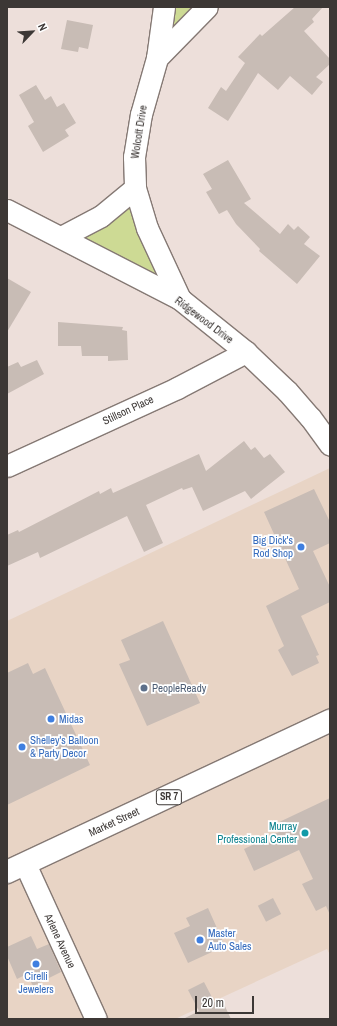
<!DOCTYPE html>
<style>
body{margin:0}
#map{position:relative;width:337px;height:1026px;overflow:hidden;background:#eddfda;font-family:"Archivo Narrow",sans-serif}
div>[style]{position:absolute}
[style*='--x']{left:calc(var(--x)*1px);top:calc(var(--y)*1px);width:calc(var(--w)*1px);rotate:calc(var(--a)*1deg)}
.commercial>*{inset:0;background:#e8d4c5}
.green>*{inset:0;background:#cdda94}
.building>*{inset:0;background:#c8bcb5;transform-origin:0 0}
.roads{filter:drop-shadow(1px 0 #857974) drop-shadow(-1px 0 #857974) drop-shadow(0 1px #857974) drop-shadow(0 -1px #857974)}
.minor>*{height:21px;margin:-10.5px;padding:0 10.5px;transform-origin:10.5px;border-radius:10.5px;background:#fff}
.major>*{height:22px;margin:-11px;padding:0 11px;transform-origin:11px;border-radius:11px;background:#fff}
.dots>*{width:11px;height:11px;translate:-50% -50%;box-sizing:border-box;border:2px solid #fff;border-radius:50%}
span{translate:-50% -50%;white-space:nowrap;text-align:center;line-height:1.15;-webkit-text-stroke:3.5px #fff;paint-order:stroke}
.shield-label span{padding:1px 3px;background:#fff;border:1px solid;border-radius:3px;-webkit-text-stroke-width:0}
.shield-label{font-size:10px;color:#3c3735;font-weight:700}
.street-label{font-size:11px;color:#3c3735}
.shop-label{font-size:11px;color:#366cbe}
.right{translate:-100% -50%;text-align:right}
.left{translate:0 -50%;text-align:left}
.service-label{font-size:11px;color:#4e5e75}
.culture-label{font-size:11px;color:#0d838f}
.frame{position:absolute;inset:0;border:8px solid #3c3735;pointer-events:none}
.north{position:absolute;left:12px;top:12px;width:40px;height:40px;-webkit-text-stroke:3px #fff;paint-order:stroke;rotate:65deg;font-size:11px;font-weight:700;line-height:16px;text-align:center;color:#3c3735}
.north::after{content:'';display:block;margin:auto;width:14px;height:18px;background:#3c3735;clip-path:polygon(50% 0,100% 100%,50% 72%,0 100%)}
.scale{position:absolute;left:195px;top:996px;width:59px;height:18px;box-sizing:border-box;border:2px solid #3c3735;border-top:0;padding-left:5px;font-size:12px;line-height:14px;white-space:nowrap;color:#3c3735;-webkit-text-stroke:3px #fff;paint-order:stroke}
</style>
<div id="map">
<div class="commercial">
<div style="clip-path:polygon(330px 468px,330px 955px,327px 949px,175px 1019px,7px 1019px,7px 621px)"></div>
</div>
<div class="green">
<div style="clip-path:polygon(164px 7px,207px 7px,157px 58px)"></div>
<div style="clip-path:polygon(135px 188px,180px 299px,61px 237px)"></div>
</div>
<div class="building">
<div style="clip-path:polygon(295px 7px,323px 7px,312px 19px,314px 22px,304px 31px,330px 59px,330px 64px,316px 77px,323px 82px,312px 95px,290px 76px,278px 90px,258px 73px,228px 121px,208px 108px,221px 87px,226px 91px,245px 63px,238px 57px,260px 34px,262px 36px)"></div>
<div style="clip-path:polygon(67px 20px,93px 25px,88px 49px,79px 47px,78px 52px,61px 49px)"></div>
<div style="clip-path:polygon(36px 85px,45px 100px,51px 96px,57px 107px,64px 103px,76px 123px,65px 130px,69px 136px,43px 152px,28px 126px,34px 122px,19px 95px)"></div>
<div style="clip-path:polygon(228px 160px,251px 199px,244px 203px,280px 234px,288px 224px,294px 230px,298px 226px,310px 237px,304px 244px,320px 256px,297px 284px,259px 251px,260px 249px,236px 224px,227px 210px,219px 214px,206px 192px,212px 189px,203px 174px)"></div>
<div style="clip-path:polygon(7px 278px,31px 292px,7px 332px)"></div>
<div style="clip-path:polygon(58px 322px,123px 327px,122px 330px,127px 331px,128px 360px,108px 361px,108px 356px,82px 356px,81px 346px,58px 346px)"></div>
<div style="clip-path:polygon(37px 360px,44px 374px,7px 394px,7px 367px,18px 362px,21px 367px)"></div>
<div style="clip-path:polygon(244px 441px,251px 450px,255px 447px,264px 458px,270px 454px,285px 472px,251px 499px,245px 491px,203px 511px,192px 487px,183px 490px,182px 488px,146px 505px,163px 543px,144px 552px,127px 516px,40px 558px,38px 552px,7px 566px,7px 535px,18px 530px,19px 532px,99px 491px,100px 494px,111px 488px,113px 493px,199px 454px,206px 471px)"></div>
<div style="clip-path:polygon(314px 489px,330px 522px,330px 543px,313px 551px,330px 587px,330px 602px,301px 616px,319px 655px,316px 656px,319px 663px,292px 676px,278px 650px,284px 646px,266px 606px,299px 589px,264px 512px)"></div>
<div style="clip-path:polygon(163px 621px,200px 703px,147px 726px,119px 664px,130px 660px,121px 640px)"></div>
<div style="clip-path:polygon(28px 663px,33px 674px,45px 668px,90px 765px,7px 805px,7px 673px)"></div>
<div style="clip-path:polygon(330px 798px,330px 915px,326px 906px,316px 911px,302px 884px,313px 879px,299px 850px,254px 871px,244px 849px,279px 832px,275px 824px)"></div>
<div style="left:273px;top:898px;width:18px;height:17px;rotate:63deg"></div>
<div style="clip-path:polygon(208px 908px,225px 946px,188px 963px,174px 933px,190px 926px,186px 918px)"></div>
<div style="clip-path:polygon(31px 936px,37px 949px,49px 944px,61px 972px,33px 986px,27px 974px,17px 979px,7px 956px,7px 947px)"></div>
<div style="clip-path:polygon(204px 982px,215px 1003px,222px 1000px,231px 1019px,183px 1019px,199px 1011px,188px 990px)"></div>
</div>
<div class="roads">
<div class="minor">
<div style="--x:164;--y:7;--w:51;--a:97.8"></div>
<div style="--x:157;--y:58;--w:58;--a:105.9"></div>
<div style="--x:141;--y:114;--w:44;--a:99.2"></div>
<div style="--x:134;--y:157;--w:31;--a:88"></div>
<div style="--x:135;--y:188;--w:42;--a:73.3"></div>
<div style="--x:147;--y:228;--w:78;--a:65.1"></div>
<div style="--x:157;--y:58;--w:71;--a:-45.6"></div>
<div style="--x:7;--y:210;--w:195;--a:27.2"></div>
<div style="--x:180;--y:299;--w:85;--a:38.8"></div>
<div style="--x:246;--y:352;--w:57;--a:43.6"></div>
<div style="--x:287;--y:391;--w:35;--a:49"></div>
<div style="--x:310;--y:417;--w:34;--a:54"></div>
<div style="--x:61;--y:237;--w:45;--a:-27.7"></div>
<div style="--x:101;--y:216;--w:44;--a:-39.5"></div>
<div style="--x:7;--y:466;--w:187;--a:-24.6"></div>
<div style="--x:177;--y:388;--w:78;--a:-27.6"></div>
<div style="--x:25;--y:864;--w:170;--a:65.4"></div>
</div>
<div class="major">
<div style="--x:7;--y:872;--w:357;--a:-25.1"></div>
</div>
</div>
<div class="dots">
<div style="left:301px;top:547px;background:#3f7fe0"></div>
<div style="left:144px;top:688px;background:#5c6f8a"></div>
<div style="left:51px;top:719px;background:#3f7fe0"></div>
<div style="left:22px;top:747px;background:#3f7fe0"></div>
<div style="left:305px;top:833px;background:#0f9aa8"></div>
<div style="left:200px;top:940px;background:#3f7fe0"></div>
<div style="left:36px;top:964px;background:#3f7fe0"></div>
</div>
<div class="shield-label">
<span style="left:169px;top:797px">SR 7</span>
</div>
<div class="street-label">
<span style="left:139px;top:132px;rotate:-81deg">Wolcott Drive</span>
<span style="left:204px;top:320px;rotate:37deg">Ridgewood Drive</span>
<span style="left:128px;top:410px;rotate:-25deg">Stillson Place</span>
<span style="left:114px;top:822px;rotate:-25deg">Market Street</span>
<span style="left:60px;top:941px;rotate:65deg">Arlene Avenue</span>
</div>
<div class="shop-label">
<span class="right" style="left:293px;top:547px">Big Dick's<br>Rod Shop</span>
<span class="left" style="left:59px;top:719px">Midas</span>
<span class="left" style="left:30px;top:747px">Shelley's Balloon<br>&amp; Party Decor</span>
<span class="left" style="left:208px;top:940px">Master<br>Auto Sales</span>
<span style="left:36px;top:983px">Cirelli<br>Jewelers</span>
</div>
<div class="service-label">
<span class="left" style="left:152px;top:688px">PeopleReady</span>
</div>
<div class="culture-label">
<span class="right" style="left:297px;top:833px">Murray<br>Professional Center</span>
</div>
<div class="frame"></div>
<div class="north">N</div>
<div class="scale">20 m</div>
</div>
